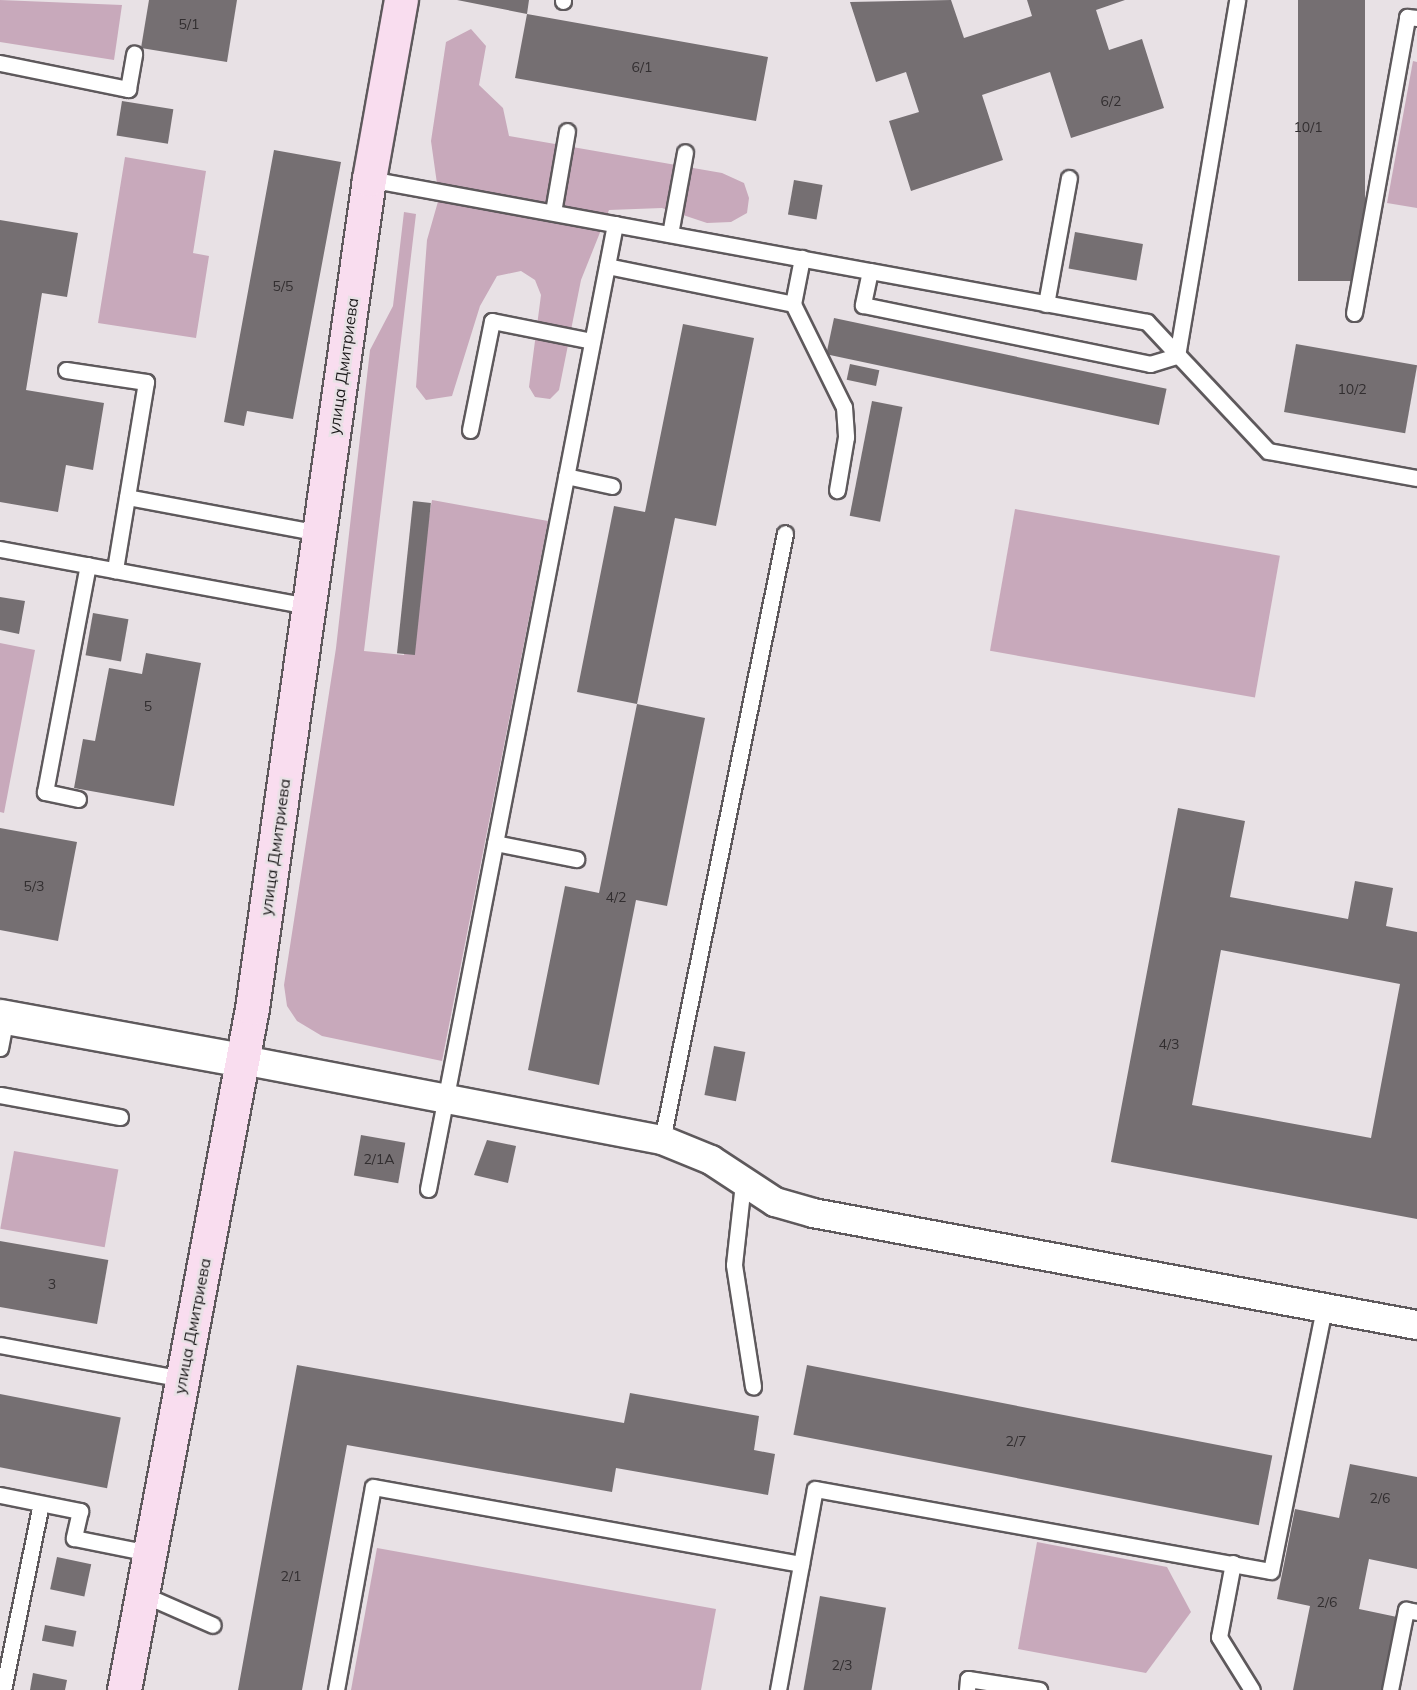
<!DOCTYPE html>
<meta charset="utf-8">
<style>
body{margin:0}
#map{position:relative;width:1417px;height:1690px;overflow:hidden;background:#e8e1e5;font-family:Mulish,sans-serif}
div>[style]{position:absolute}
[style*='--x']{left:calc(var(--x)*1px);top:calc(var(--y)*1px);width:calc(var(--w)*1px);rotate:calc(var(--a)*1deg)}
.green>*{inset:0;background:#c8a9bb;transform-origin:0 0}
.building>*{inset:0;background:#756f72;transform-origin:0 0}
.roads{filter:drop-shadow(2px 0 #5e595c) drop-shadow(-2px 0 #5e595c) drop-shadow(0 2px #5e595c) drop-shadow(0 -2px #5e595c)}
.service>*{height:15px;margin:-7.5px;padding:0 7.5px;transform-origin:7.5px;border-radius:7.5px;background:#fff}
.minor>*{height:28px;margin:-14px;padding:0 14px;transform-origin:14px;border-radius:14px;background:#fff}
.tertiary>*{height:33px;margin:-16.5px;padding:0 16.5px;transform-origin:16.5px;border-radius:16.5px;background:#fff}
.secondary>*{height:33px;margin:-16.5px;padding:0 16.5px;transform-origin:16.5px;border-radius:16.5px;background:#f9ddef}
span{translate:-50% -50%;white-space:nowrap;text-align:center;line-height:1.15;-webkit-text-stroke:5px #e8e1e5;paint-order:stroke}
.number-label{font-size:14px;color:#322e30}
.number-label span{-webkit-text-stroke-width:0}
.street-label{font-size:16px;color:#1b191a}
</style>
<div id="map">
<div class="green">
<div style="clip-path:polygon(0 0,122px 5px,114px 60px,0 42px)"></div>
<div style="clip-path:polygon(471px 29px,486px 46px,479px 85px,503px 108px,509px 136px,722px 173px,744px 183px,749px 198px,747px 213px,731px 222px,707px 223px,662px 208px,609px 210px,581px 280px,559px 390px,550px 399px,535px 397px,529px 387px,541px 295px,535px 280px,521px 271px,497px 276px,480px 306px,452px 396px,426px 400px,416px 387px,427px 240px,439px 198px,431px 141px,446px 42px)"></div>
<div style="clip-path:polygon(1413px 61px,1417px 62px,1417px 208px,1387px 203px)"></div>
<div style="clip-path:polygon(125px 157px,206px 171px,193px 253px,209px 256px,196px 338px,98px 323px)"></div>
<div style="clip-path:polygon(404px 212px,416px 214px,364px 651px,404px 655px,432px 500px,548px 521px,442px 1061px,322px 1036px,297px 1021px,287px 1006px,284px 985px,336px 648px,370px 350px,393px 306px)"></div>
<div style="left:1015px;top:509px;width:269px;height:144px;rotate:10deg"></div>
<div style="clip-path:polygon(0 643px,35px 650px,4px 813px,0 812px)"></div>
<div style="left:14px;top:1151px;width:106px;height:79px;rotate:10deg"></div>
<div style="clip-path:polygon(1037px 1542px,1167px 1567px,1191px 1612px,1146px 1673px,1018px 1649px)"></div>
<div style="clip-path:polygon(377px 1548px,716px 1609px,701px 1690px,351px 1690px)"></div>
</div>
<div class="building">
<div style="clip-path:polygon(149px 0,237px 0,227px 62px,141px 48px)"></div>
<div style="clip-path:polygon(457px 0,529px 0,527px 14px,768px 57px,756px 121px,515px 78px,527px 14px)"></div>
<div style="clip-path:polygon(951px 0,964px 38px,1032px 16px,1027px 0,1125px 0,1096px 10px,1109px 50px,1142px 39px,1164px 108px,1071px 138px,1050px 72px,982px 95px,1003px 160px,911px 191px,889px 121px,919px 112px,906px 72px,876px 82px,850px 2px)"></div>
<div style="left:1298px;top:0;width:67px;height:281px"></div>
<div style="left:122px;top:101px;width:52px;height:35px;rotate:9deg"></div>
<div style="clip-path:polygon(274px 150px,341px 162px,293px 419px,247px 411px,244px 426px,224px 422px)"></div>
<div style="left:794px;top:180px;width:29px;height:35px;rotate:10deg"></div>
<div style="clip-path:polygon(0 220px,78px 233px,67px 297px,42px 293px,26px 390px,104px 403px,93px 470px,66px 465px,58px 512px,0 502px)"></div>
<div style="left:1075px;top:232px;width:69px;height:37px;rotate:10deg"></div>
<div style="left:834px;top:318px;width:340px;height:37px;rotate:12deg"></div>
<div style="clip-path:polygon(683px 324px,754px 338px,716px 526px,675px 518px,637px 704px,577px 692px,614px 506px,645px 512px)"></div>
<div style="left:1296px;top:344px;width:123px;height:69px;rotate:10deg"></div>
<div style="left:850px;top:364px;width:30px;height:16px;rotate:12deg"></div>
<div style="left:872px;top:401px;width:31px;height:117px;rotate:11deg"></div>
<div style="left:413px;top:501px;width:18px;height:153px;rotate:6deg"></div>
<div style="clip-path:polygon(0 597px,25px 601px,19px 634px,0 630px)"></div>
<div style="left:93px;top:613px;width:36px;height:43px;rotate:10deg"></div>
<div style="clip-path:polygon(146px 653px,201px 663px,174px 806px,74px 788px,83px 739px,95px 741px,109px 668px,142px 674px)"></div>
<div style="clip-path:polygon(637px 704px,705px 718px,667px 906px,636px 900px,599px 1085px,528px 1070px,565px 886px,599px 893px)"></div>
<div style="clip-path:polygon(evenodd,1178px 808px,1245px 821px,1230px 897px,1348px 919px,1355px 881px,1393px 888px,1386px 926px,1417px 932px,1417px 1219px,1111px 1162px,1178px 808px,1221px 950px,1400px 984px,1371px 1138px,1192px 1105px,1221px 950px)"></div>
<div style="clip-path:polygon(0 828px,77px 842px,58px 941px,0 930px)"></div>
<div style="left:714px;top:1046px;width:32px;height:50px;rotate:11deg"></div>
<div style="left:361px;top:1135px;width:45px;height:41px;rotate:10deg"></div>
<div style="clip-path:polygon(487px 1140px,516px 1146px,508px 1183px,474px 1175px)"></div>
<div style="left:0;top:1241px;width:110px;height:65px;rotate:10deg"></div>
<div style="clip-path:polygon(297px 1365px,624px 1423px,630px 1393px,759px 1416px,754px 1450px,775px 1454px,768px 1495px,616px 1468px,612px 1492px,347px 1445px,302px 1690px,238px 1690px)"></div>
<div style="left:807px;top:1365px;width:474px;height:71px;rotate:11deg"></div>
<div style="left:0;top:1394px;width:123px;height:72px;rotate:11deg"></div>
<div style="clip-path:polygon(1350px 1464px,1417px 1477px,1417px 1569px,1369px 1559px,1359px 1609px,1397px 1617px,1382px 1690px,1293px 1690px,1310px 1606px,1277px 1599px,1295px 1509px,1339px 1518px)"></div>
<div style="left:57px;top:1557px;width:35px;height:33px;rotate:12deg"></div>
<div style="left:820px;top:1596px;width:67px;height:96px;rotate:10deg"></div>
<div style="left:45px;top:1625px;width:32px;height:16px;rotate:11deg"></div>
<div style="clip-path:polygon(33px 1673px,67px 1680px,65px 1690px,30px 1690px)"></div>
</div>
<div class="roads">
<div class="service">
<div style="--x:563;--y:1;--w:1;--a:-90"></div>
<div style="--x:0;--y:63;--w:131;--a:11.5"></div>
<div style="--x:128;--y:89;--w:36;--a:-80"></div>
<div style="--x:369;--y:179;--w:791;--a:10.41"></div>
<div style="--x:1147;--y:322;--w:177;--a:46.8"></div>
<div style="--x:1268;--y:451;--w:151;--a:10.3"></div>
<div style="--x:553;--y:212;--w:82;--a:-80.2"></div>
<div style="--x:670;--y:234;--w:83;--a:-79.6"></div>
<div style="--x:607;--y:266;--w:190;--a:11.5"></div>
<div style="--x:793;--y:304;--w:115;--a:63.7"></div>
<div style="--x:844;--y:407;--w:30;--a:86"></div>
<div style="--x:846;--y:437;--w:54;--a:99.6"></div>
<div style="--x:870;--y:271;--w:35;--a:102"></div>
<div style="--x:863;--y:305;--w:293;--a:11.6"></div>
<div style="--x:1150;--y:364;--w:28;--a:-17"></div>
<div style="--x:1177;--y:356;--w:361;--a:-80.4"></div>
<div style="--x:793;--y:304;--w:47;--a:-78.9"></div>
<div style="--x:1046;--y:304;--w:128;--a:-79.7"></div>
<div style="--x:1354;--y:313;--w:301;--a:-79.8"></div>
<div style="--x:1407;--y:17;--w:10;--a:6"></div>
<div style="--x:66;--y:370;--w:81;--a:8.5"></div>
<div style="--x:146;--y:382;--w:191;--a:99.4"></div>
<div style="--x:470;--y:430;--w:111;--a:-78.6"></div>
<div style="--x:492;--y:321;--w:102;--a:11.3"></div>
<div style="--x:566;--y:476;--w:47;--a:12.3"></div>
<div style="--x:127;--y:497;--w:195;--a:10.6"></div>
<div style="--x:0;--y:549;--w:314;--a:10.5"></div>
<div style="--x:78;--y:799;--w:34;--a:-168"></div>
<div style="--x:45;--y:792;--w:231;--a:-79.3"></div>
<div style="--x:495;--y:843;--w:83;--a:11.2"></div>
<div style="--x:0;--y:1048;--w:32;--a:-79"></div>
<div style="--x:0;--y:1095;--w:122;--a:10.4"></div>
<div style="--x:662;--y:1140;--w:619;--a:-78.54"></div>
<div style="--x:743;--y:1183;--w:82;--a:96.3"></div>
<div style="--x:734;--y:1265;--w:123;--a:81.1"></div>
<div style="--x:428;--y:1189;--w:983;--a:-79.03"></div>
<div style="--x:0;--y:1345;--w:186;--a:10.5"></div>
<div style="--x:0;--y:1495;--w:82;--a:11.3"></div>
<div style="--x:80;--y:1511;--w:28;--a:103"></div>
<div style="--x:74;--y:1538;--w:76;--a:11.3"></div>
<div style="--x:1233;--y:1563;--w:75;--a:100.7"></div>
<div style="--x:1219;--y:1637;--w:62;--a:58.1"></div>
<div style="--x:142;--y:1594;--w:77;--a:23.6"></div>
<div style="--x:3;--y:1690;--w:190;--a:-78.5"></div>
<div style="--x:336;--y:1690;--w:206;--a:-79.7"></div>
<div style="--x:373;--y:1487;--w:435;--a:10.2"></div>
<div style="--x:778;--y:1690;--w:204;--a:-79.6"></div>
<div style="--x:815;--y:1489;--w:463;--a:10.2"></div>
<div style="--x:1271;--y:1571;--w:268;--a:-78.6"></div>
<div style="--x:967;--y:1690;--w:11;--a:-85"></div>
<div style="--x:968;--y:1679;--w:72;--a:8.8"></div>
<div style="--x:1390;--y:1690;--w:82;--a:-78.7"></div>
<div style="--x:1406;--y:1610;--w:11;--a:10"></div>
</div>
<div class="minor">
<div style="--x:243;--y:1060;--w:427;--a:10.8"></div>
<div style="--x:662;--y:1140;--w:53;--a:22.2"></div>
<div style="--x:711;--y:1160;--w:77;--a:33.3"></div>
<div style="--x:775;--y:1202;--w:40;--a:16"></div>
<div style="--x:813;--y:1213;--w:614;--a:10.51"></div>
</div>
<div class="tertiary">
<div style="--x:0;--y:1016;--w:247;--a:10.3"></div>
</div>
<div class="secondary">
<div style="--x:124;--y:1690;--w:694;--a:-79.37"></div>
<div style="--x:252;--y:1008;--w:837;--a:-81.97"></div>
<div style="--x:369;--y:179;--w:182;--a:-79.9"></div>
</div>
</div>
<div class="number-label">
<span style="left:189px;top:24px">5/1</span>
<span style="left:642px;top:67px">6/1</span>
<span style="left:1111px;top:101px">6/2</span>
<span style="left:1308px;top:127px">10/1</span>
<span style="left:283px;top:286px">5/5</span>
<span style="left:1352px;top:389px">10/2</span>
<span style="left:148px;top:706px">5</span>
<span style="left:34px;top:886px">5/3</span>
<span style="left:616px;top:897px">4/2</span>
<span style="left:1169px;top:1044px">4/3</span>
<span style="left:379px;top:1159px">2/1А</span>
<span style="left:52px;top:1284px">3</span>
<span style="left:1016px;top:1441px">2/7</span>
<span style="left:1380px;top:1498px">2/6</span>
<span style="left:291px;top:1576px">2/1</span>
<span style="left:1327px;top:1602px">2/6</span>
<span style="left:842px;top:1665px">2/3</span>
</div>
<div class="street-label">
<span style="left:343px;top:366px;rotate:-82deg">улица Дмитриева</span>
<span style="left:275px;top:847px;rotate:-82deg">улица Дмитриева</span>
<span style="left:192px;top:1326px;rotate:-79deg">улица Дмитриева</span>
</div>
</div>
